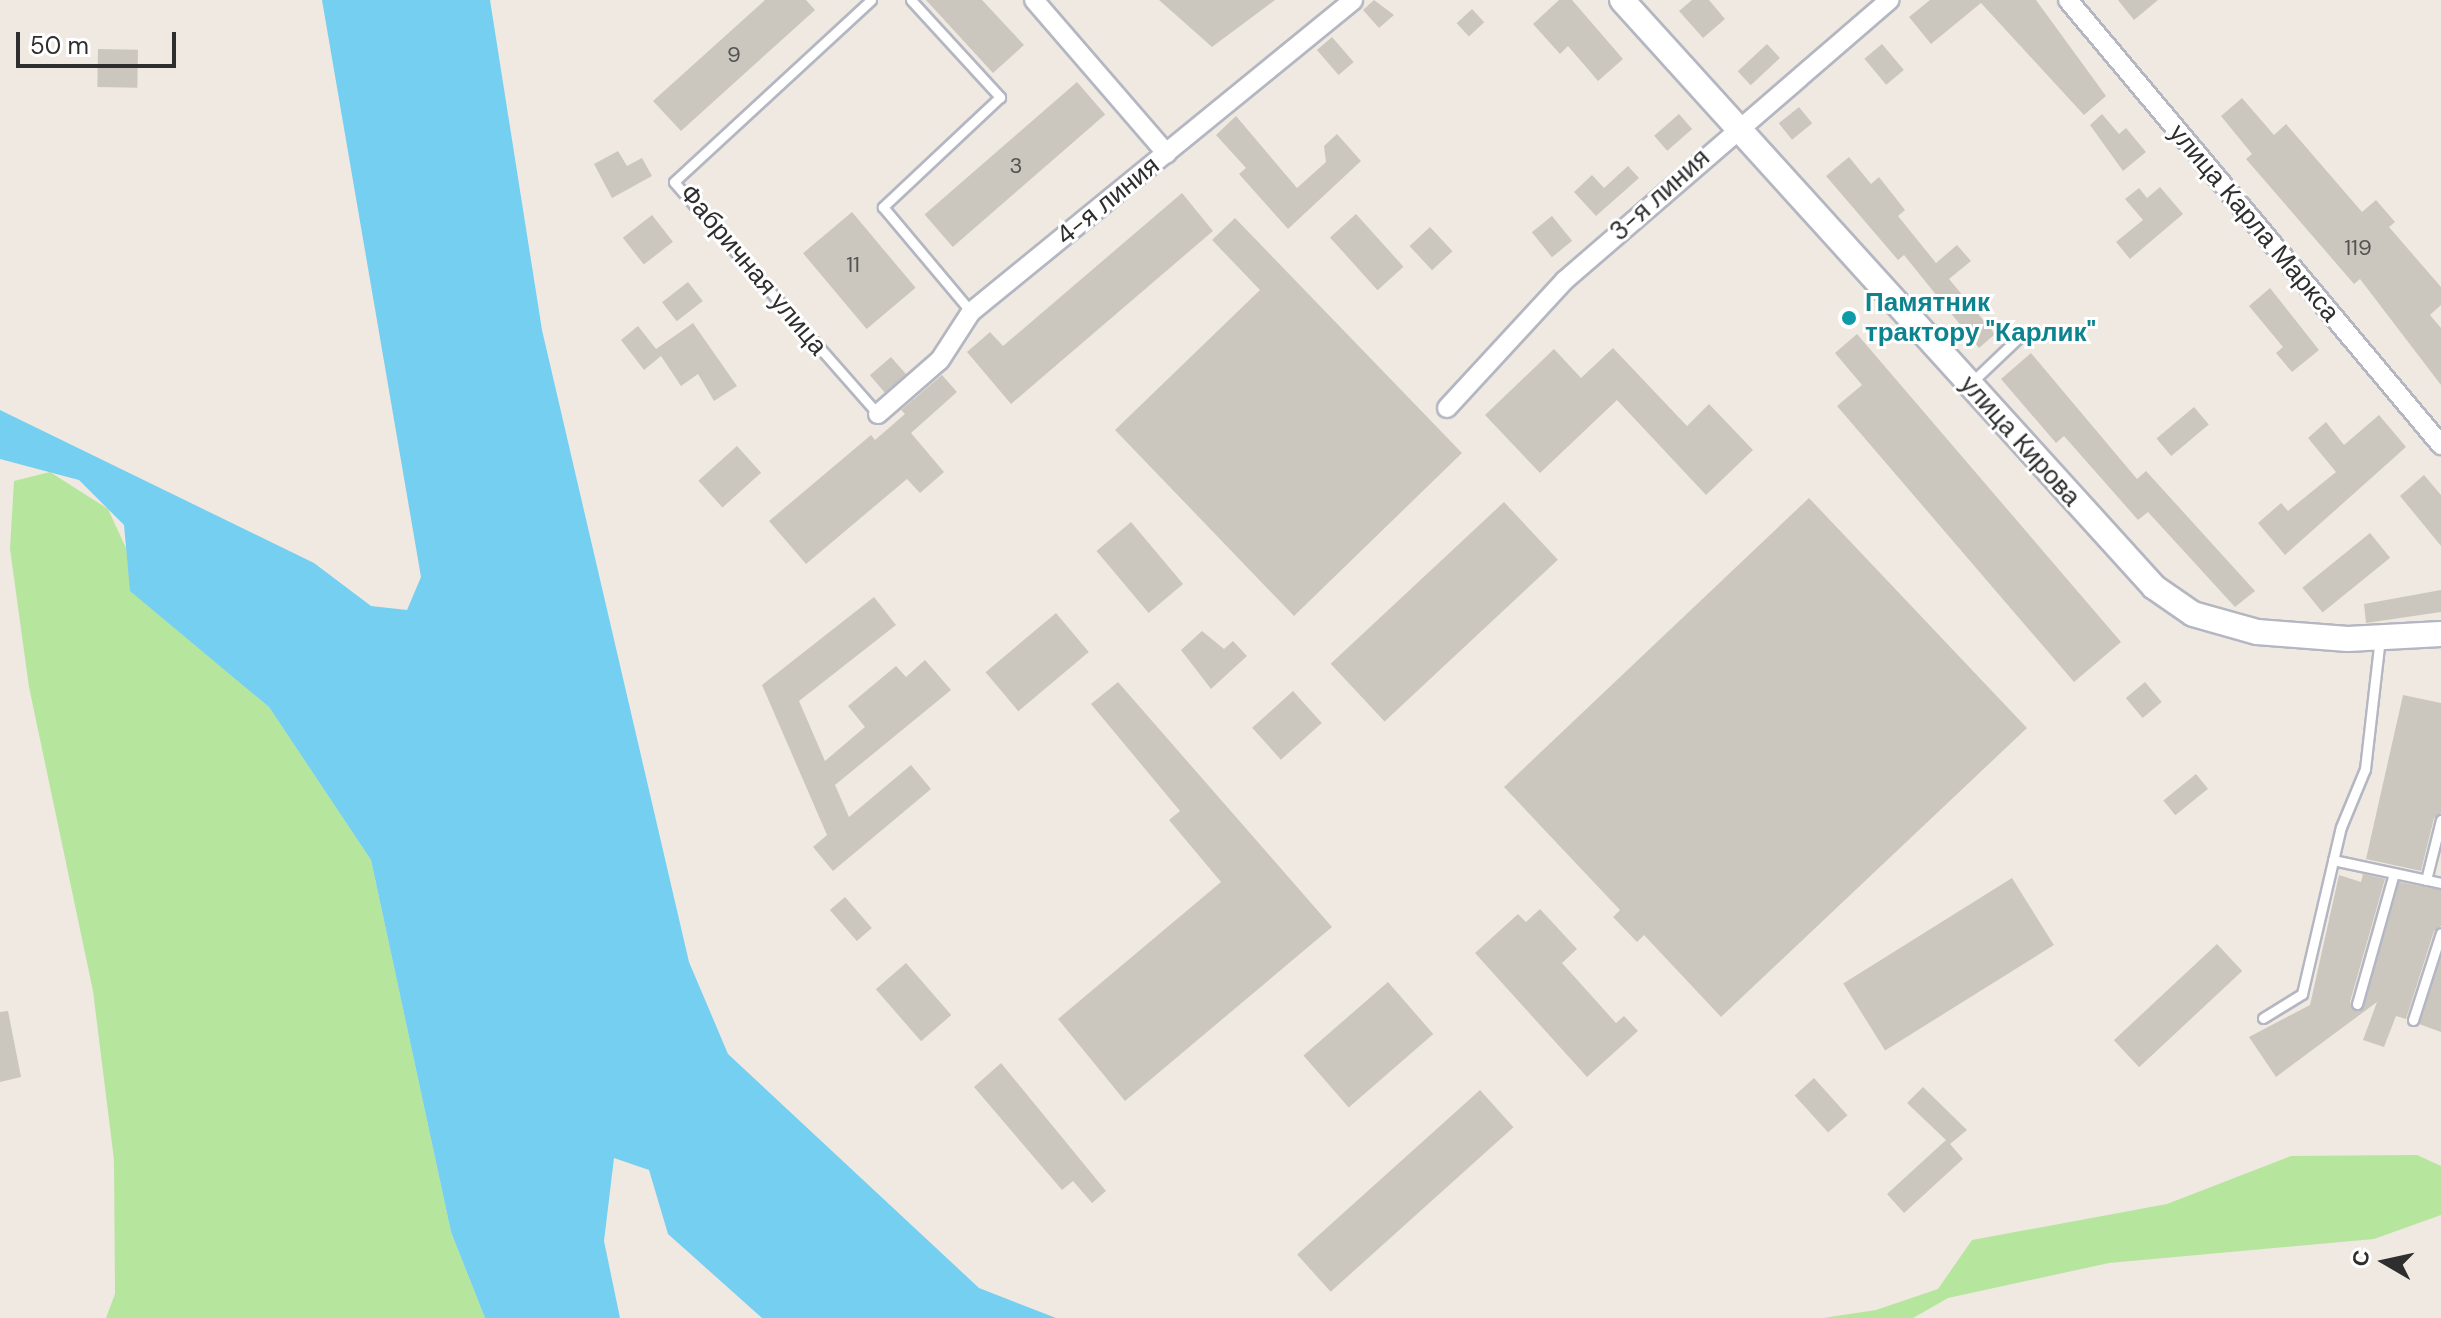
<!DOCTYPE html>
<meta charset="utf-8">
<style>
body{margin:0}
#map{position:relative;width:2441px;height:1318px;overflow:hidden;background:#efe9e1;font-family:"DM Sans",sans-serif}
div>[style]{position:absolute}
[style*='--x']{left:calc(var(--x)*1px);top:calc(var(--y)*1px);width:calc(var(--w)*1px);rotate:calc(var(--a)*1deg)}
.green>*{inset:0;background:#b6e59e}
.water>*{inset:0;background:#75cff0}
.building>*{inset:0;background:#cbc7bf;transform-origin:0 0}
.roads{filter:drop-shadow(2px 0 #b4b7c1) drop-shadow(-2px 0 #b4b7c1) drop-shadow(0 2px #b4b7c1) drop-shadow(0 -2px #b4b7c1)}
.service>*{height:9px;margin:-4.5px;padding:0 4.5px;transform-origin:4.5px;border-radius:4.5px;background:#fff}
.minor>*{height:18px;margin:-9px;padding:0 9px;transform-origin:9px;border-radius:9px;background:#fff}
.tertiary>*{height:24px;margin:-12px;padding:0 12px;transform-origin:12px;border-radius:12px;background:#fff}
.dots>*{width:22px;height:22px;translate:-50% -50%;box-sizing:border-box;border:4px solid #fff;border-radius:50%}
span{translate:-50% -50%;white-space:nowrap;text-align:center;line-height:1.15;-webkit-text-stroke:6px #fff;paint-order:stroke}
.number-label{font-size:22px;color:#555452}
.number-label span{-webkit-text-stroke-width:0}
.street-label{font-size:26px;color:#2e2e2e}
.culture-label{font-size:26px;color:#0d838f;font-weight:700}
.left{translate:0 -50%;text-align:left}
.north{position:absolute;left:2345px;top:1222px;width:80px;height:80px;-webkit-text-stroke:6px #fff;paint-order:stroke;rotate:279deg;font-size:22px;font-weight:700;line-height:32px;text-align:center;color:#2e2e2e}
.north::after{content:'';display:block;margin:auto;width:28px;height:36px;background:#2e2e2e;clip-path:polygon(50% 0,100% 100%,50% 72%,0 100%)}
.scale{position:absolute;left:16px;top:32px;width:160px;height:36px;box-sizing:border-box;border:4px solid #2e2e2e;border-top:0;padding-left:10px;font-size:24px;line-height:28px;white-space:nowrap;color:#2e2e2e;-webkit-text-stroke:6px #fff;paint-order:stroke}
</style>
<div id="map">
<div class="green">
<div style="clip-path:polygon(50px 472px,108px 509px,126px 548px,131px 591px,269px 707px,371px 860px,451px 1232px,485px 1318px,106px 1318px,115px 1294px,114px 1160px,93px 991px,29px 687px,10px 549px,14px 481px)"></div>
<div style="clip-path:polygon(2417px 1155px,2441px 1166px,2441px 1215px,2374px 1239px,2109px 1263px,1948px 1298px,1913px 1318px,1823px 1318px,1876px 1310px,1938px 1289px,1972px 1240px,2167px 1204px,2291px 1156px)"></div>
</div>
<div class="water">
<div style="clip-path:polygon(322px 0,490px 0,542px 330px,689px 962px,728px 1054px,979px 1288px,1056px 1318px,762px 1318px,668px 1234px,649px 1170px,614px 1158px,604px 1241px,620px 1318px,485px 1318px,451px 1232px,371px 860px,269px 707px,130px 591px,124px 525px,79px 480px,0 459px,0 410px,314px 563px,371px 606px,407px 610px,421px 577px)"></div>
</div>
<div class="building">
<div style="clip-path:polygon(765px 0,806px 0,815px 10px,681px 131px,653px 101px)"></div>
<div style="clip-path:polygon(926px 0,982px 0,1024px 45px,993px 73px)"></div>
<div style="clip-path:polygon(1159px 0,1275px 0,1212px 47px)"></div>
<div style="clip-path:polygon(1374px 0,1394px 15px,1379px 28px,1363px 10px)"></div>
<div style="clip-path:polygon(1559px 0,1572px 0,1623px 59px,1598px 81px,1568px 46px,1560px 54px,1533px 24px)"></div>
<div style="clip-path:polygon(1692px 0,1709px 0,1725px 19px,1703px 38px,1679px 11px)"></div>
<div style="clip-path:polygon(1930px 0,2036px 0,2106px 96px,2084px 115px,1981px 3px,1931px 44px,1909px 17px)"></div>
<div style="clip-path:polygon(2118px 0,2158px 0,2134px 20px)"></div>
<div style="left:1472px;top:9px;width:18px;height:21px;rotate:47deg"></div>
<div style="left:1332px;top:37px;width:33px;height:20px;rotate:49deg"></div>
<div style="left:1767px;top:44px;width:19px;height:40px;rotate:47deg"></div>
<div style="left:1882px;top:44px;width:34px;height:23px;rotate:50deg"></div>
<div style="left:98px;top:49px;width:40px;height:38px;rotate:1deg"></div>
<div style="left:1077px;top:82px;width:43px;height:202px;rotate:49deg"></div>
<div style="clip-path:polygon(2242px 98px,2274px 135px,2286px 124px,2362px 212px,2376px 200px,2395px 222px,2389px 227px,2441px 287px,2441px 305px,2430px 315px,2441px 328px,2441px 385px,2360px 279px,2354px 284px,2246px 159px,2252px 154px,2221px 116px)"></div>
<div style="left:1799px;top:107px;width:21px;height:26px;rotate:51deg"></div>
<div style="left:1679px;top:114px;width:20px;height:33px;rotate:49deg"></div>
<div style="clip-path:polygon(2102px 114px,2119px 134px,2126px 128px,2146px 152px,2123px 171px,2090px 125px)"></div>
<div style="clip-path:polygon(1236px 116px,1297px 188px,1326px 162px,1324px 146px,1337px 134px,1361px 161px,1288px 229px,1239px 174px,1246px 168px,1216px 135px)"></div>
<div style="clip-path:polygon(618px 151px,627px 166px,642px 158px,652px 176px,612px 198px,594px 164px)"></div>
<div style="clip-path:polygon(1849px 157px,1871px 184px,1879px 177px,1905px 210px,1898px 216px,1936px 263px,1957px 245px,1971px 261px,1949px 279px,1995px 334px,1979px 348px,1904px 255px,1898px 260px,1826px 176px)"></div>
<div style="clip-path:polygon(1628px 166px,1639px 178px,1596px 216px,1574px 192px,1592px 175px,1604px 188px)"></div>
<div style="clip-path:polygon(2160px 187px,2183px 214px,2130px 259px,2116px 242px,2143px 220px,2125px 199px,2139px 188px,2147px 198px)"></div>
<div style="clip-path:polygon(1182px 193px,1213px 231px,1011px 404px,967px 352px,990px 332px,1003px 346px)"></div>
<div style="left:852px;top:212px;width:99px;height:64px;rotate:50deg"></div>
<div style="left:1356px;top:214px;width:71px;height:35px;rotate:48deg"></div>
<div style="left:652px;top:215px;width:34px;height:37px;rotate:52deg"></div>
<div style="left:1552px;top:216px;width:32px;height:26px;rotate:51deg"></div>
<div style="clip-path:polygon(1235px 218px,1462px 453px,1294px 616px,1115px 430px,1260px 290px,1212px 240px)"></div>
<div style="left:1430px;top:227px;width:33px;height:28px;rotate:47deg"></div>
<div style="left:688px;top:282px;width:24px;height:33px;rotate:52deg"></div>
<div style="clip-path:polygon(2270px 288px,2319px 350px,2292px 372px,2276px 353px,2283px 347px,2249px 306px)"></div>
<div style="clip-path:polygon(693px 323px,737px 386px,714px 401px,698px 374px,681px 386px,661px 356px,644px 370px,621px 340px,638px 326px,656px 349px)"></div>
<div style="clip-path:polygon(1857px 334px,2121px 642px,2074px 682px,1837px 406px,1862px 385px,1835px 353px)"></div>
<div style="clip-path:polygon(1613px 348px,1687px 426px,1709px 404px,1753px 450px,1706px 495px,1617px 400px,1540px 473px,1485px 415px,1554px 349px,1581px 378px)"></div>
<div style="clip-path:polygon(2031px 353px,2137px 479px,2146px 471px,2255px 591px,2235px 607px,2148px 512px,2138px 520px,2064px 436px,2056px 443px,2001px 379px)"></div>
<div style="left:891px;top:357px;width:23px;height:28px;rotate:49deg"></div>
<div style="clip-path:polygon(942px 375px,957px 392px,911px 433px,944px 472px,920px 493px,907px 479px,806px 564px,769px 521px,871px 435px,875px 440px,905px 414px,901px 410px)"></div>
<div style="left:2194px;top:407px;width:23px;height:49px;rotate:50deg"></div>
<div style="clip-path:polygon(2379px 415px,2406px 447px,2285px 555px,2258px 523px,2281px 503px,2288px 511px,2336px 472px,2308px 438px,2326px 422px,2344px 445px)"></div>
<div style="left:737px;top:446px;width:36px;height:52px;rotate:48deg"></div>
<div style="clip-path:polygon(2424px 475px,2441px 495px,2441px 546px,2400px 496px)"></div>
<div style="clip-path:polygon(1809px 498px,2027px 728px,1721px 1017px,1644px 935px,1637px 942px,1613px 917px,1620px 910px,1504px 787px)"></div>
<div style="left:1504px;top:502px;width:79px;height:237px;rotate:47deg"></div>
<div style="left:1131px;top:522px;width:81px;height:45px;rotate:50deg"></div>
<div style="left:2370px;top:533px;width:32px;height:87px;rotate:51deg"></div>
<div style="clip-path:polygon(2441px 590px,2441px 612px,2366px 623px,2364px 604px)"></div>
<div style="clip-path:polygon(874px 597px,896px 625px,799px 701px,825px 761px,865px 727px,848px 706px,896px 666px,906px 677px,925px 660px,951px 690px,835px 785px,849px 817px,911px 765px,931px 789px,833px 871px,813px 847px,827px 835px,762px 685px)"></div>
<div style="left:1056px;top:613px;width:51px;height:92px;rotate:50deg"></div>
<div style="clip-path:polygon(1202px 631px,1224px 649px,1233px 641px,1247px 656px,1211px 689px,1181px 650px)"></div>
<div style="clip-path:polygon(1118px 682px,1332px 927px,1125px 1101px,1058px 1019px,1221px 882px,1169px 820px,1180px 811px,1091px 704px)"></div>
<div style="left:2145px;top:682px;width:26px;height:25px;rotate:50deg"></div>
<div style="left:1293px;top:691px;width:43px;height:55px;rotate:48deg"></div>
<div style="clip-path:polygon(2403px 695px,2441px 703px,2441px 813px,2434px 818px,2421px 871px,2366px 859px)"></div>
<div style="left:2196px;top:774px;width:19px;height:42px;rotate:51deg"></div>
<div style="clip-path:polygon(2363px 874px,2385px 879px,2350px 1002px,2356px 1011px,2364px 1006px,2399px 882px,2441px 890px,2441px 926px,2434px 931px,2406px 1019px,2396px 1016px,2384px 1047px,2363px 1040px,2377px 1002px,2276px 1077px,2249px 1037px,2310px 1005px,2339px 875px,2361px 882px)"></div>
<div style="left:2012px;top:878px;width:79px;height:199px;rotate:58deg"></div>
<div style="left:845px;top:897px;width:41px;height:20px;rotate:49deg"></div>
<div style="clip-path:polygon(1540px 909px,1577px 949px,1562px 963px,1616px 1023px,1624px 1016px,1638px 1031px,1587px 1077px,1475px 953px,1518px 914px,1526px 922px)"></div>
<div style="left:2217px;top:944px;width:37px;height:141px;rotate:47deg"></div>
<div style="clip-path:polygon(2441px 957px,2441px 1032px,2419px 1024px)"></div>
<div style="left:906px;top:963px;width:69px;height:40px;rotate:49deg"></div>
<div style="left:1388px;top:982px;width:69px;height:112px;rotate:49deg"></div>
<div style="clip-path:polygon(8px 1011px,21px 1077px,0 1082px,0 1012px)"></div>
<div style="clip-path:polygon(1001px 1063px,1106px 1191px,1092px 1203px,1073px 1181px,1062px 1190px,974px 1087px)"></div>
<div style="left:1814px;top:1078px;width:50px;height:26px;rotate:48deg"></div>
<div style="clip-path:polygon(1923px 1087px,1967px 1130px,1950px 1144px,1963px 1159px,1904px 1213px,1887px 1194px,1946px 1140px,1907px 1103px)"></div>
<div style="left:1480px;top:1090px;width:50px;height:246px;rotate:48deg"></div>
</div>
<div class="roads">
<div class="service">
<div style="--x:871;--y:0;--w:268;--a:137.3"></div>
<div style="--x:674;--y:182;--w:309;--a:48.7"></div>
<div style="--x:911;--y:0;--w:132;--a:47.5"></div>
<div style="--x:1000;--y:97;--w:161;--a:136.8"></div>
<div style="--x:883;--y:207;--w:137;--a:50"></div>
<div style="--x:1972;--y:382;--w:64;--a:-43.7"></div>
<div style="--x:2333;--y:860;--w:110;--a:12"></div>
<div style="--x:2426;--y:880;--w:62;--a:-76"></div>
<div style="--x:2357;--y:1004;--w:136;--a:-74.2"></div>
<div style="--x:2263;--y:1018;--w:46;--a:-31.6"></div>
<div style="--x:2302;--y:994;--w:171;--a:-76.9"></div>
<div style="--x:2341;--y:827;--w:63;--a:-67.5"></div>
<div style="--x:2365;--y:769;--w:132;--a:-83.5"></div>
<div style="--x:2413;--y:1020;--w:91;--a:-72.2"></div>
</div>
<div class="minor">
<div style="--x:1034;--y:0;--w:203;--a:49.2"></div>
<div style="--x:2068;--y:0;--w:581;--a:50.03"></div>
<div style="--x:1447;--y:408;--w:173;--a:-47.3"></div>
<div style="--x:1564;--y:281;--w:430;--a:-40.8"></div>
<div style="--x:878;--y:414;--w:82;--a:-41.1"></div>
<div style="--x:940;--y:360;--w:57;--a:-57.1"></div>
<div style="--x:971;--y:312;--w:493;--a:-39.2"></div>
</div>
<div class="tertiary">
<div style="--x:1622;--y:0;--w:792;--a:47.81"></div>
<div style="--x:2154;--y:587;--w:47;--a:34.7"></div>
<div style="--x:2193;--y:614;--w:66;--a:15.7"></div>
<div style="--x:2257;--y:632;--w:91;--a:4.4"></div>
<div style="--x:2348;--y:639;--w:93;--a:-3.1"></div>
</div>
</div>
<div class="dots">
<div style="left:1849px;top:318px;background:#0f9aa8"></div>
</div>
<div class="number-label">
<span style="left:734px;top:55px">9</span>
<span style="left:1016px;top:166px">3</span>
<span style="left:2358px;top:248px">119</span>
<span style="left:853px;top:265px">11</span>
</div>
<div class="street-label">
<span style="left:1660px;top:195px;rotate:-42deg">3-я линия</span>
<span style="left:1108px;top:201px;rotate:-39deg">4-я линия</span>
<span style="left:2254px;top:223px;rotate:50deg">улица Карла Маркса</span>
<span style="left:753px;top:270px;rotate:50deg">Фабричная улица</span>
<span style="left:2020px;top:441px;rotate:48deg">улица Кирова</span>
</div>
<div class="culture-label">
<span class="left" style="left:1865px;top:318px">Памятник<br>трактору "Карлик"</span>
</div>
<div class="north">С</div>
<div class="scale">50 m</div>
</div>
